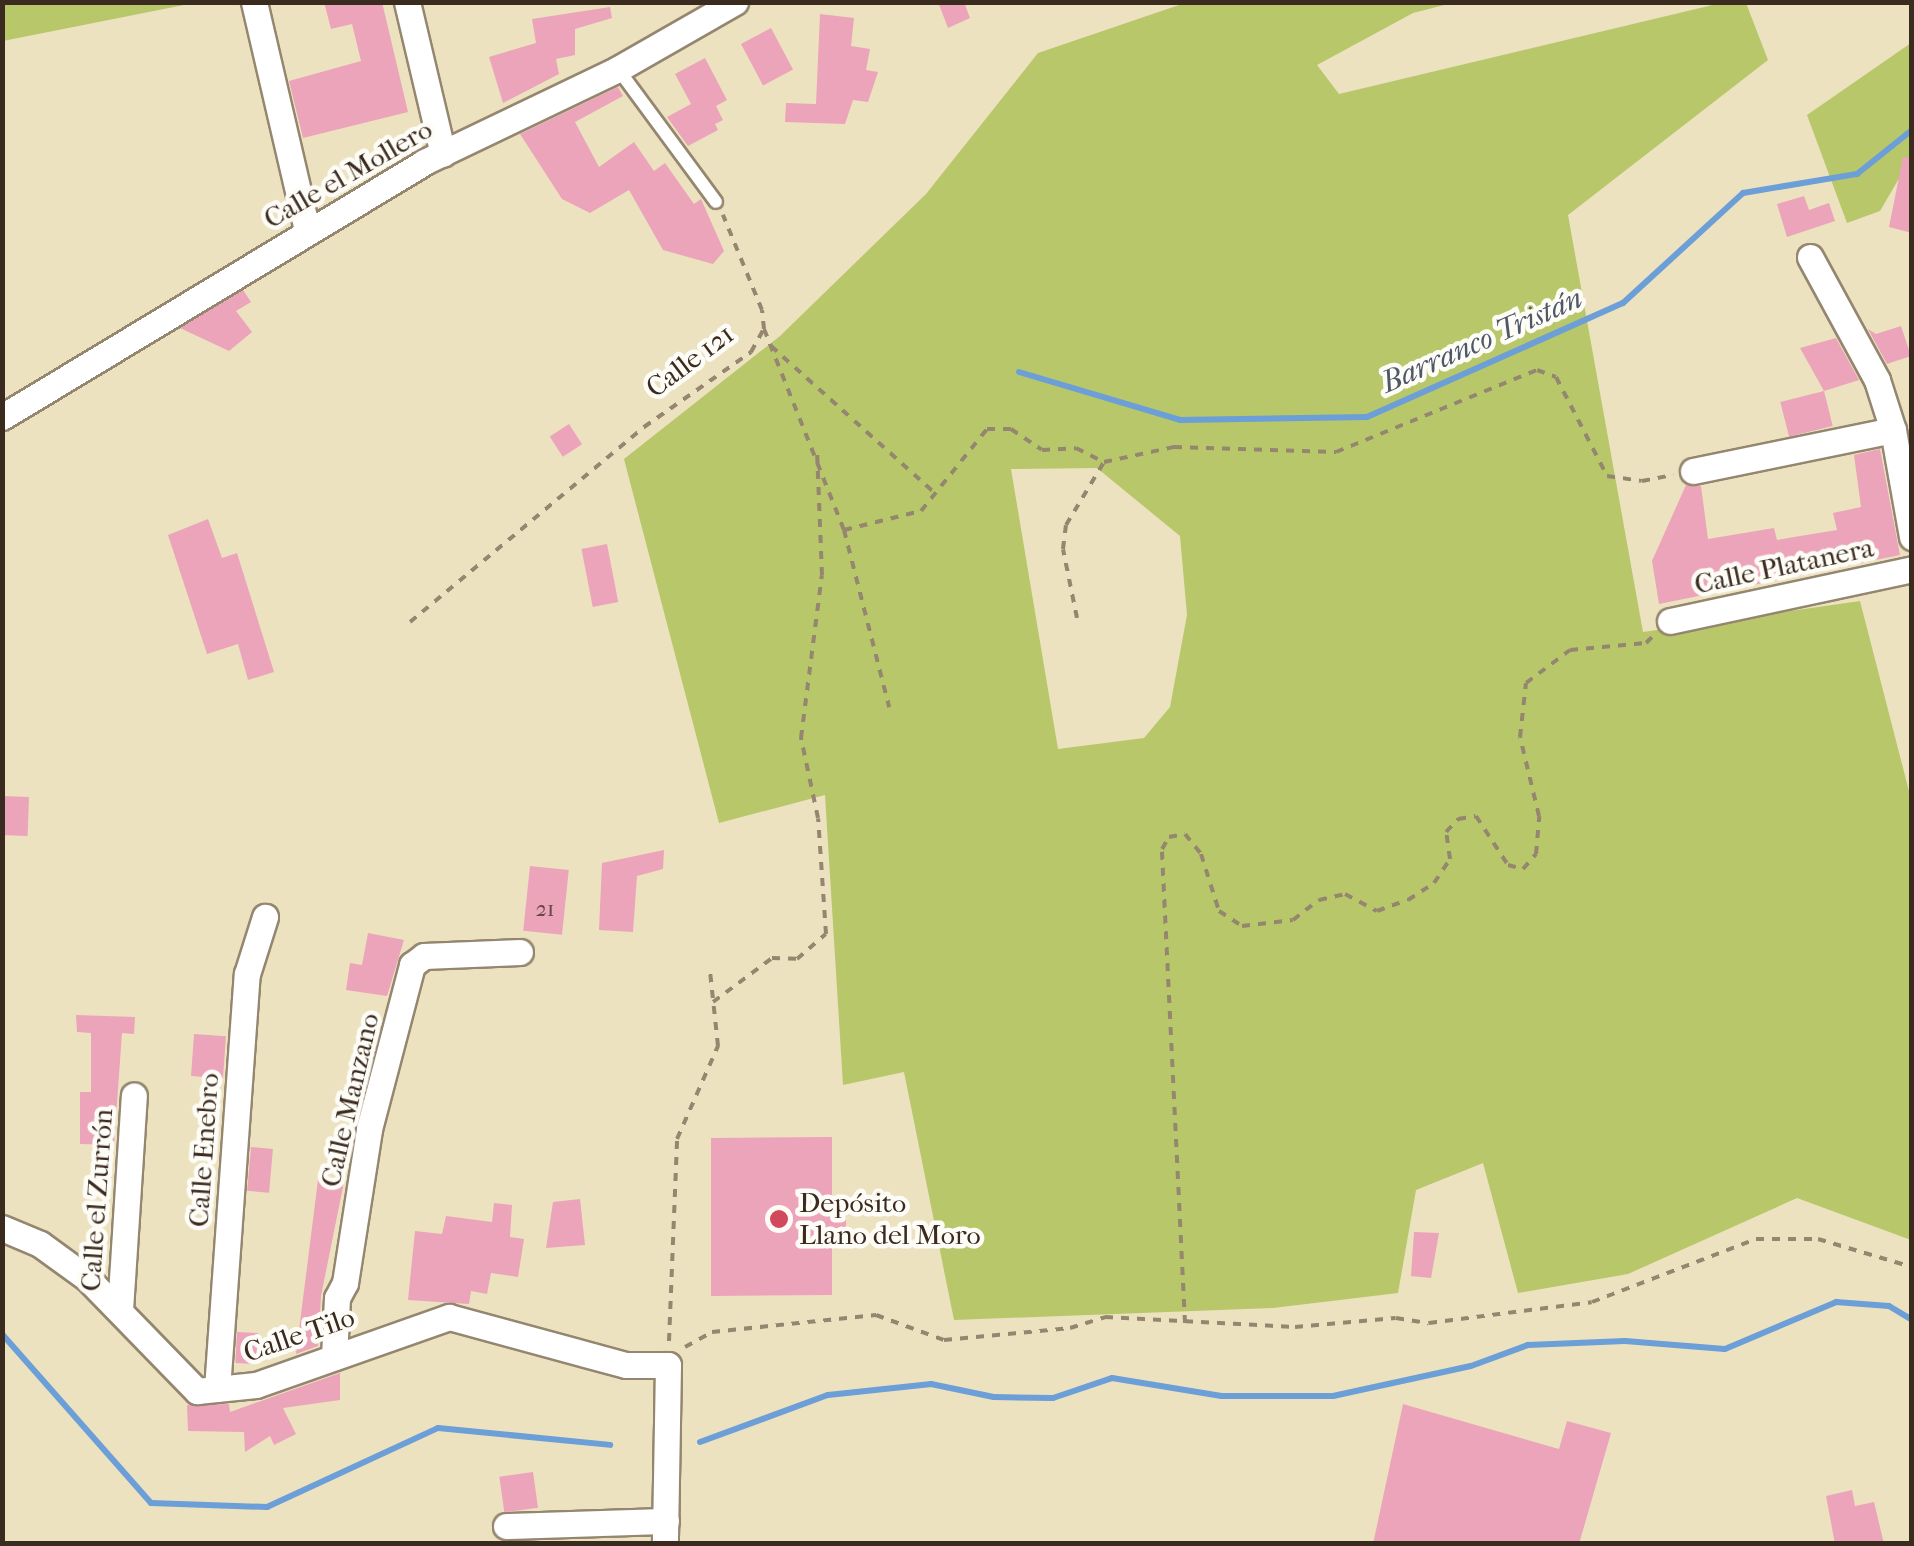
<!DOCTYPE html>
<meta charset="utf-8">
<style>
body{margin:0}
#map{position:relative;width:1914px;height:1546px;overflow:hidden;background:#ece2c0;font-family:"IM FELL French Canon",serif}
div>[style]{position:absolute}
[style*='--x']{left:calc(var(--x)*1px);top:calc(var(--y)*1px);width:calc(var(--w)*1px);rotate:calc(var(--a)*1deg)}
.green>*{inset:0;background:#b7c76a}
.stream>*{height:6px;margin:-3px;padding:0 3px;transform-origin:3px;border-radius:3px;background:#6c9ed7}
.building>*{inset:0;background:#eba4ba;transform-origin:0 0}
.path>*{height:4px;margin-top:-2px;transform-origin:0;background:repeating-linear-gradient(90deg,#94866f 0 8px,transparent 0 16px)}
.roads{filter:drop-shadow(2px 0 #94866f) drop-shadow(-2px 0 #94866f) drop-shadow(0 2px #94866f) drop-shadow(0 -2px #94866f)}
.service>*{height:12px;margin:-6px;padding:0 6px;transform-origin:6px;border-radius:6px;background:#fff}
.minor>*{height:25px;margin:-12.5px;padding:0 12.5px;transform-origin:12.5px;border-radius:12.5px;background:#fff}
.dots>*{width:28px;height:28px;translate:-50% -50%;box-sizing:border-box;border:5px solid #fdfcf7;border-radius:50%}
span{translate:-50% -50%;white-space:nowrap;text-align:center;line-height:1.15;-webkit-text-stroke:9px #fdfcf7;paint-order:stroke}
.number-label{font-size:22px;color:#674845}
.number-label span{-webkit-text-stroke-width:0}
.street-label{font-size:28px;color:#3b2a1e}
.poi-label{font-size:28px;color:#3b2a1e}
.left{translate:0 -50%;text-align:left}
.water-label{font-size:30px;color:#4f5868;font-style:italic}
.frame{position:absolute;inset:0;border:5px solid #3b2a1e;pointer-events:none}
</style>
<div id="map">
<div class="green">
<div style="clip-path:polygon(3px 2px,194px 2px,194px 3px,3px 41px)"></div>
<div style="clip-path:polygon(evenodd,1185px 3px,1452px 3px,1413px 13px,1317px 65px,1339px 94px,1721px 3px,1746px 3px,1768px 60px,1568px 215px,1643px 632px,1860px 601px,1911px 799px,1911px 1240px,1797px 1198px,1628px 1274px,1518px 1293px,1483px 1163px,1416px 1190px,1398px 1293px,1273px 1308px,954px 1320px,904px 1072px,843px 1085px,825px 795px,719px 823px,624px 459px,780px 336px,926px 194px,1038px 53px,1185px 3px,1097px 468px,1180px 536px,1187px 615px,1170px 707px,1144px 738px,1058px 749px,1011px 469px,1097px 468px)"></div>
<div style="clip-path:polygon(1911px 43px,1911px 158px,1880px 211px,1847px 223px,1807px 115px)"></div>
</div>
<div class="stream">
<div style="--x:1019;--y:372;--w:168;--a:16.6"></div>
<div style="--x:1180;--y:420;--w:187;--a:-0.9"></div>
<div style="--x:1367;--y:417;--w:280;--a:-24"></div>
<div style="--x:1623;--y:303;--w:163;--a:-42.5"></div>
<div style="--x:1743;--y:193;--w:116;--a:-9.5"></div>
<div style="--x:1857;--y:174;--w:70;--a:-38.7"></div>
<div style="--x:2;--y:1334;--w:225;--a:48.6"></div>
<div style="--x:151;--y:1503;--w:116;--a:2"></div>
<div style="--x:267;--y:1507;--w:188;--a:-24.8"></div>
<div style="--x:438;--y:1428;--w:173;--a:5.6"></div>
<div style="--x:700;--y:1442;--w:136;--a:-20.2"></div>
<div style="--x:828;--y:1395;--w:104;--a:-6.1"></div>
<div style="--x:931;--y:1384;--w:64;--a:11.7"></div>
<div style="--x:994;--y:1397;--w:59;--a:1"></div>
<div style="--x:1053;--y:1398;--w:62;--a:-18.7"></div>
<div style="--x:1112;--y:1378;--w:111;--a:9.3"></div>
<div style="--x:1222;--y:1396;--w:111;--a:0"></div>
<div style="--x:1333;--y:1396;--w:141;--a:-12.3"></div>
<div style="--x:1471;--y:1366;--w:61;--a:-20.2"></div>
<div style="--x:1528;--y:1345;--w:97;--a:-2.4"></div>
<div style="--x:1625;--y:1341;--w:100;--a:4.6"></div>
<div style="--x:1725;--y:1349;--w:121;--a:-22.9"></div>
<div style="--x:1836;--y:1302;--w:53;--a:4.3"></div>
<div style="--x:1889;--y:1306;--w:27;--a:31"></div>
</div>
<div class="building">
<div style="clip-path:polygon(324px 2px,382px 2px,408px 112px,303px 138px,289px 81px,361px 61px,352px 24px,331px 29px)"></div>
<div style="clip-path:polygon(938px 2px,964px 2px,970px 18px,948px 28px)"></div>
<div style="clip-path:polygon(610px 7px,612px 18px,575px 29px,575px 55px,556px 59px,559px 74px,503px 103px,489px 57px,536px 43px,532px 19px)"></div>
<div style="clip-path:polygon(820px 14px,854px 18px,851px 46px,870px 49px,866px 70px,878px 72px,868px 102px,853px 100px,845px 124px,785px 122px,786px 103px,816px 104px)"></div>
<div style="left:771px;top:28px;width:47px;height:34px;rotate:62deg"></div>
<div style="clip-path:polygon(705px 58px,727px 100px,716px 106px,723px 120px,715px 124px,718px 130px,688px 146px,667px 117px,691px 104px,675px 74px)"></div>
<div style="clip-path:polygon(618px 87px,623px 96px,575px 122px,599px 167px,634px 142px,654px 171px,665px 163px,694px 204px,701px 199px,724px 251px,713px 264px,663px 250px,629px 190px,590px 213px,562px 199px,520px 134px)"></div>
<div style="clip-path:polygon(1903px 157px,1912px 158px,1912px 233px,1889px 227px)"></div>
<div style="clip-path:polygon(1804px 196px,1809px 210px,1829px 203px,1835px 221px,1787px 237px,1777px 204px)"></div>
<div style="clip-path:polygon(243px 290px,251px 302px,236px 311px,252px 332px,229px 351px,180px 328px)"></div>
<div style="clip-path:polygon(1901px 326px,1911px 356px,1887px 364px,1868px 329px,1876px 334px)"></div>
<div style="clip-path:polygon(1836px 338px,1859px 380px,1824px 391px,1800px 348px)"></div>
<div style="left:1824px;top:391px;width:36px;height:45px;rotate:76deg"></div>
<div style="left:569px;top:424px;width:24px;height:23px;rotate:57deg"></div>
<div style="clip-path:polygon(1880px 449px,1900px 555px,1659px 604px,1652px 561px,1686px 485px,1701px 486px,1708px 539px,1774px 528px,1777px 540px,1794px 537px,1837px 530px,1833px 513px,1861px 507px,1854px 455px)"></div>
<div style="clip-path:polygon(208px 519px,222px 558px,237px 553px,274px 672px,248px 680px,238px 644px,207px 654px,168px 535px)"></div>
<div style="left:607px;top:544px;width:59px;height:26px;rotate:79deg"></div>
<div style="left:2px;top:796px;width:27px;height:39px;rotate:2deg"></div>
<div style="clip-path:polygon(664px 850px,663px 869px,637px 876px,633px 932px,599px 930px,602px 863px)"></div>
<div style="left:530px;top:866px;width:39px;height:65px;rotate:6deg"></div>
<div style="clip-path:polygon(368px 933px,404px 940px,387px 996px,346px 990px,350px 963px,362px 965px)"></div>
<div style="clip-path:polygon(76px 1015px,135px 1017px,134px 1034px,122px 1033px,114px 1145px,80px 1144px,80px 1092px,91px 1092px,91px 1033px,77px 1032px)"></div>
<div style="left:194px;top:1034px;width:32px;height:42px;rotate:4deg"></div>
<div style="clip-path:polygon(832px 1137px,832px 1206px,846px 1206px,846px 1232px,832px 1232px,832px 1295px,711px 1296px,711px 1138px)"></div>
<div style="left:251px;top:1147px;width:22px;height:44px;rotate:5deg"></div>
<div style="clip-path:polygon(318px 1180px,344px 1182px,321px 1296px,318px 1346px,296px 1354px)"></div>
<div style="clip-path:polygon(580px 1199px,585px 1245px,546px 1248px,553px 1202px)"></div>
<div style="clip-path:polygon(494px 1203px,512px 1205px,510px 1237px,524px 1239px,518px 1277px,491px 1273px,487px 1294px,471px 1291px,469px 1304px,408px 1300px,415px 1231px,442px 1234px,446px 1216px,492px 1222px)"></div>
<div style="clip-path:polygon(1414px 1232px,1439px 1233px,1431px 1278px,1411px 1276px)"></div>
<div style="left:237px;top:1332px;width:21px;height:31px;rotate:3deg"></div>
<div style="clip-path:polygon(340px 1373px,340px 1400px,283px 1408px,296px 1434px,274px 1445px,270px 1436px,245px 1452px,244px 1432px,188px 1431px,187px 1405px,229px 1404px,230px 1412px)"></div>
<div style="clip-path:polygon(1403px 1404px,1559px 1449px,1567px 1421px,1611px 1433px,1579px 1544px,1373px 1544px)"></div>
<div style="left:533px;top:1472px;width:36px;height:34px;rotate:82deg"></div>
<div style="clip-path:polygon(1852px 1490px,1855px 1506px,1874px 1502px,1884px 1544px,1835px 1544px,1826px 1496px)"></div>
</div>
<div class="path">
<div style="--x:764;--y:329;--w:216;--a:68.3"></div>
<div style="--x:844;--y:530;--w:79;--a:-13.9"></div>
<div style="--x:921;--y:511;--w:105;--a:-51.2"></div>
<div style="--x:987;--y:429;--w:24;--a:0"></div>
<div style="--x:1011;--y:429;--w:37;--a:34"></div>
<div style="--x:1042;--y:450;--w:34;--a:-3"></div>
<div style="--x:1076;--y:448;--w:31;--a:27"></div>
<div style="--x:771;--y:346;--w:220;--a:41.9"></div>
<div style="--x:844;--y:530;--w:183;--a:75.7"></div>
<div style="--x:1077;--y:618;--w:70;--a:-101.5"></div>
<div style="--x:1063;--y:549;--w:24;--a:-83"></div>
<div style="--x:1066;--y:525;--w:74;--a:-58.9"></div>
<div style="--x:1104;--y:462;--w:72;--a:-12.1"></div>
<div style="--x:1174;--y:447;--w:162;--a:1.8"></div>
<div style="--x:1336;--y:452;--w:217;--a:-22.2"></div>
<div style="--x:1537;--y:370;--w:20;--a:20"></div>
<div style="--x:1556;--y:377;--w:111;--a:62.7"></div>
<div style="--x:1607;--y:476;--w:35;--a:8"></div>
<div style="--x:1642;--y:481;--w:32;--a:-11"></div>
<div style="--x:410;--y:622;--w:305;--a:-39.8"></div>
<div style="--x:644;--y:427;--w:131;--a:-35"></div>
<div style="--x:751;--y:352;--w:26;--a:-61"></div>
<div style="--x:764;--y:329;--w:19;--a:-96"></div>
<div style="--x:762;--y:310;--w:103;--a:-112.3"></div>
<div style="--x:713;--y:1002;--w:74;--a:-36.7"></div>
<div style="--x:772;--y:958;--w:25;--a:2"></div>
<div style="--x:797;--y:959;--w:38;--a:-41"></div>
<div style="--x:826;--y:934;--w:116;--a:-93.9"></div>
<div style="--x:818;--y:818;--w:82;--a:-102"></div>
<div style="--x:801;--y:738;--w:164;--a:-82.7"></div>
<div style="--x:822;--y:575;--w:125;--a:-92.3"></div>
<div style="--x:1185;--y:1323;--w:475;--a:-92.8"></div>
<div style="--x:1162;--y:849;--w:14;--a:-60"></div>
<div style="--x:1169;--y:837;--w:16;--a:-11"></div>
<div style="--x:1185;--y:834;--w:26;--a:51"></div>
<div style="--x:1201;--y:854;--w:60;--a:72.5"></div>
<div style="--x:1219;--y:911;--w:27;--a:33"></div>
<div style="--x:1242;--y:926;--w:51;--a:-6.7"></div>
<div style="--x:1293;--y:920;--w:33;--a:-38"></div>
<div style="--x:1319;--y:900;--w:27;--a:-13"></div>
<div style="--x:1345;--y:894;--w:36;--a:28"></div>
<div style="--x:1377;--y:911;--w:33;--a:-20"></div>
<div style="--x:1408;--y:900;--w:31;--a:-33"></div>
<div style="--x:1434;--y:883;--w:29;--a:-56"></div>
<div style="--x:1450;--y:859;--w:27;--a:-98"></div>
<div style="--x:1446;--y:832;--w:18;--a:-47"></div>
<div style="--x:1458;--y:819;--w:18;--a:-9"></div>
<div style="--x:1476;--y:816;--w:59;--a:56.9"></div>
<div style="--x:1508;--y:865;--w:16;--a:15"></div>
<div style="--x:1523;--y:869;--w:20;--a:-49"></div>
<div style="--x:1536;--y:854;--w:38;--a:-85"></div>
<div style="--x:1539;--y:816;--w:81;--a:-103.5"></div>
<div style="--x:1520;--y:737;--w:54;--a:-83.7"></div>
<div style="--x:1526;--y:683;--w:55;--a:-36.9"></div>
<div style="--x:1570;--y:650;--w:76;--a:-5.3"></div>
<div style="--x:1646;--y:643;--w:13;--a:-45"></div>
<div style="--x:669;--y:1341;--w:202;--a:-87.7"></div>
<div style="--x:677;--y:1139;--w:102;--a:-66.2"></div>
<div style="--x:718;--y:1046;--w:75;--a:-96.1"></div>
<div style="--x:685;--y:1347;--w:31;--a:-29"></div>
<div style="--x:712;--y:1332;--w:165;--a:-5.9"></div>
<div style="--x:876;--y:1315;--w:72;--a:20.2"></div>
<div style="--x:944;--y:1340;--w:127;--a:-5.4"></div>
<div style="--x:1070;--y:1328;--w:37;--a:-17"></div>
<div style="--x:1105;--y:1317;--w:190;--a:3"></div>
<div style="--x:1295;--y:1327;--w:101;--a:-5.1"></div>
<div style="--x:1396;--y:1318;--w:33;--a:9"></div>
<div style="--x:1429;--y:1323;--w:164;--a:-7.3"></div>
<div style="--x:1592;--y:1302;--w:176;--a:-21"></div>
<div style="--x:1756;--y:1239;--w:62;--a:0"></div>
<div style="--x:1818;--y:1239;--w:98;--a:16.6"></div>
</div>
<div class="roads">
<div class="service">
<div style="--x:618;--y:69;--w:165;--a:53.6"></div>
</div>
<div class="minor">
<div style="--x:254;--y:2;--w:234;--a:76.9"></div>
<div style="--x:407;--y:2;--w:156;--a:76.7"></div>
<div style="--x:1810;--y:257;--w:140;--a:61.4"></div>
<div style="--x:1877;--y:380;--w:52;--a:72.3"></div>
<div style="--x:1893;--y:430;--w:109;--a:79.9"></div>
<div style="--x:2;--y:417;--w:493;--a:-31.1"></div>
<div style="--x:424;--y:162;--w:215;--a:-25.6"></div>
<div style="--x:618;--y:69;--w:135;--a:-29.8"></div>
<div style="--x:1693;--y:471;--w:204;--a:-11.6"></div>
<div style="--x:1670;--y:621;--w:248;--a:-12.1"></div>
<div style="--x:2;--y:1228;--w:41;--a:22.8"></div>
<div style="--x:40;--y:1244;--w:58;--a:35.9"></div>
<div style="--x:87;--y:1278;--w:158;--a:45.8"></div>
<div style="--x:197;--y:1391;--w:59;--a:-5.8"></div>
<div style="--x:256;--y:1385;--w:205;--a:-19.4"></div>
<div style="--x:449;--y:1317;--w:183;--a:15.2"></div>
<div style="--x:626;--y:1365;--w:42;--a:0"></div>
<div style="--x:668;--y:1365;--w:179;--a:91"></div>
<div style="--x:120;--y:1310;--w:215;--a:-86.3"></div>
<div style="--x:334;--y:1357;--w:59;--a:-87.1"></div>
<div style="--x:337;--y:1298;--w:17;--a:-62"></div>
<div style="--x:345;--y:1283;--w:156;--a:-81.1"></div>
<div style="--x:369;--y:1129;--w:170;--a:-75.3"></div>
<div style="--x:412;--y:965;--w:15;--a:-37"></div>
<div style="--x:424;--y:956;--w:96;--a:-2.4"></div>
<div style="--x:217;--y:1389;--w:416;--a:-85.9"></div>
<div style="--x:247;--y:974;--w:60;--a:-72.5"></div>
<div style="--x:506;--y:1526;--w:160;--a:-1.8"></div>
</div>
</div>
<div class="dots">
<div style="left:779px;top:1219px;background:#d1495b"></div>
</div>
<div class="number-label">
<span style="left:545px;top:910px">21</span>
</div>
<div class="street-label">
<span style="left:348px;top:174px;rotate:-30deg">Calle el Mollero</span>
<span style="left:690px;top:361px;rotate:-37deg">Calle 121</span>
<span style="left:1784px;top:566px;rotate:-12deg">Calle Platanera</span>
<span style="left:350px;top:1100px;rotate:-77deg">Calle Manzano</span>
<span style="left:204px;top:1150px;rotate:-86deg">Calle Enebro</span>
<span style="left:97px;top:1200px;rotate:-86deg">Calle el Zurrón</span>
<span style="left:299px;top:1335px;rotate:-19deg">Calle Tilo</span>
</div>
<div class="poi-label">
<span class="left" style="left:799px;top:1219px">Depósito<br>Llano del Moro</span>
</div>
<div class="water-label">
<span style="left:1482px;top:341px;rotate:-24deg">Barranco Tristán</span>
</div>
<div class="frame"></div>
</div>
